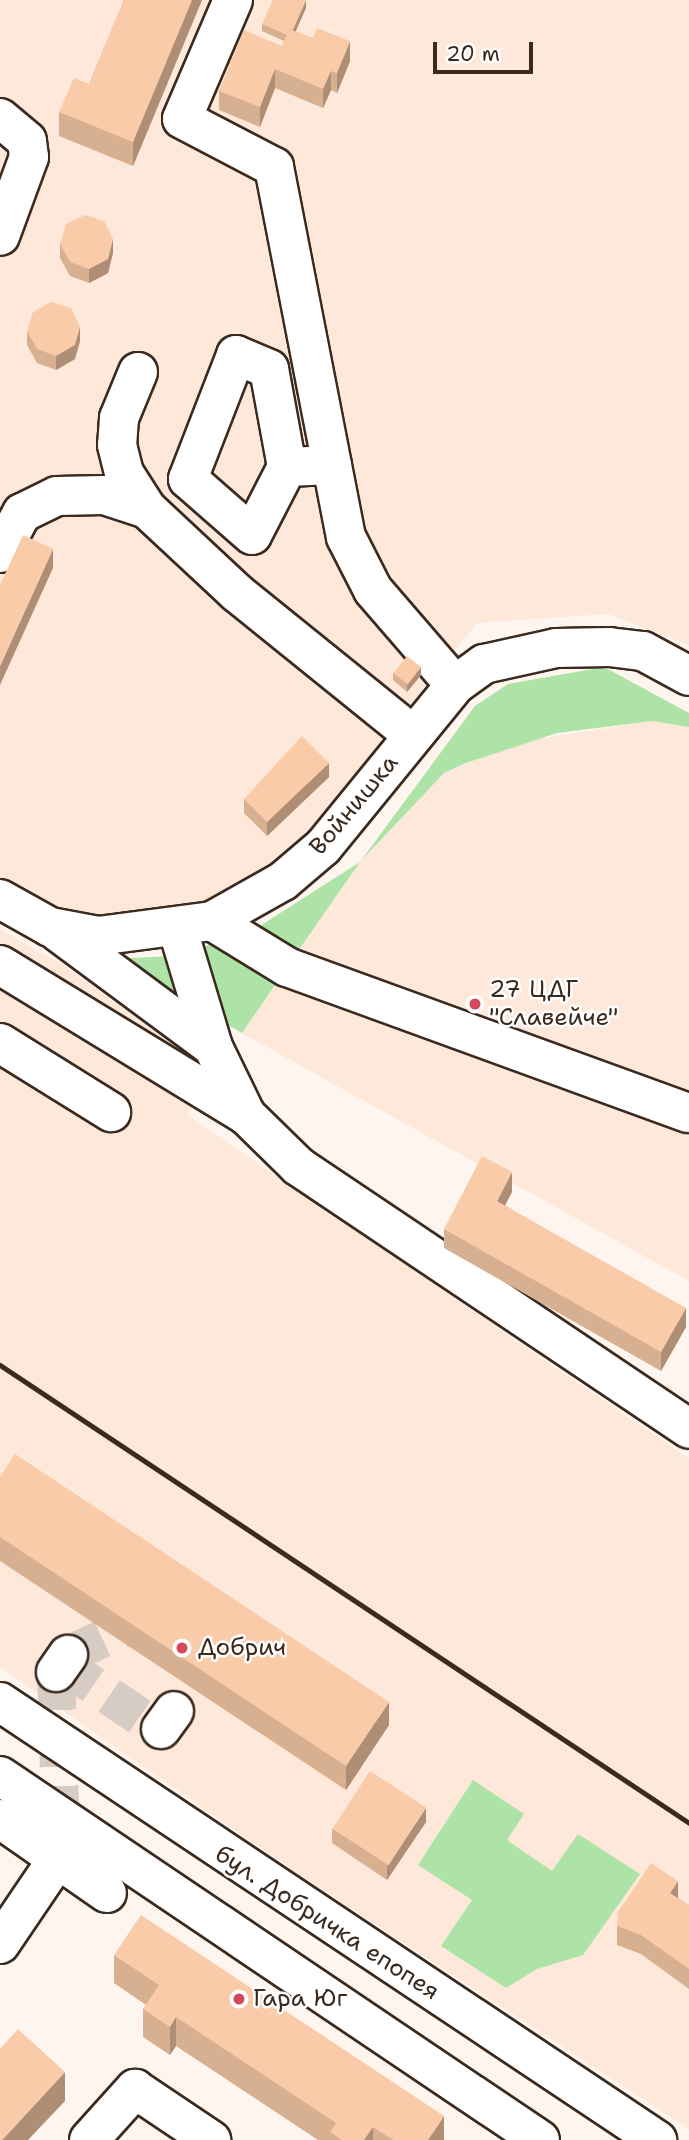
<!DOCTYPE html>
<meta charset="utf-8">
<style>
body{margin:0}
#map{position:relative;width:689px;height:2140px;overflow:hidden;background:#fef5ee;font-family:"Shantell Sans",sans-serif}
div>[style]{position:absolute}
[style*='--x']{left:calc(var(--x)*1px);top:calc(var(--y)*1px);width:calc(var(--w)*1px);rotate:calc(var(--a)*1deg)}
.built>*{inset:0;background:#fde8d9}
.green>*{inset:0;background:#ade3a6}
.minor-tunnel>*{height:38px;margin-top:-19px;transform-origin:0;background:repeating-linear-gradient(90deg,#d7ccc4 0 38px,transparent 0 57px)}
.roads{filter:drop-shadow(2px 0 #3b2a1e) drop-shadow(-2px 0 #3b2a1e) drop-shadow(0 2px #3b2a1e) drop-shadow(0 -2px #3b2a1e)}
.minor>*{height:38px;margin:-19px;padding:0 19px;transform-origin:19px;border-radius:19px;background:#fff}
.major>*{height:38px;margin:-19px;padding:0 19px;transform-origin:19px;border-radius:19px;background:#fff}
.rail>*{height:5px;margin:-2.5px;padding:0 2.5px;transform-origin:2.5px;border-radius:2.5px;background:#3b2a1e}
.wall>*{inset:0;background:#d7af91}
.shaded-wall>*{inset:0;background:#af8e76}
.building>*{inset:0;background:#facba9;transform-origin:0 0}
.dots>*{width:19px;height:19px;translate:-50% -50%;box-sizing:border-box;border:4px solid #fff;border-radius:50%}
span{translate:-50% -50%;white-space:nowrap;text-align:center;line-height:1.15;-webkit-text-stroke:5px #fff;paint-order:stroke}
.street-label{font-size:24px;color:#3b2a1e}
.poi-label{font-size:24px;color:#3b2a1e}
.left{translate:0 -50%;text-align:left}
.scale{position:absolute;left:433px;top:42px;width:100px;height:32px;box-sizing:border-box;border:4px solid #3b2a1e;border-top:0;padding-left:9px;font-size:21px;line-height:24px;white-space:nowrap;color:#3b2a1e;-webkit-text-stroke:5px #fff;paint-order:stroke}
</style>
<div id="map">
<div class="built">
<div style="clip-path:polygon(0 0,689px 0,689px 645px,608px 614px,477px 623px,404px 712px,345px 801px,274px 871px,175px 921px,55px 915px,0 885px)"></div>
<div style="clip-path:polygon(652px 721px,689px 727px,689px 1281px,242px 1033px,360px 862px,444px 773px,519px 742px)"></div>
<div style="clip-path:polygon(0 929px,71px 970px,216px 1077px,187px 1115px,689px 1459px,689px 2129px,304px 1878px,0 1667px)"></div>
</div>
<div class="green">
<div style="clip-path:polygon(604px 667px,689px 713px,689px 727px,652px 721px,557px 733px,466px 763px,444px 773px,360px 862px,296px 954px,252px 931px,360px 862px,475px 706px,508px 684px)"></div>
<div style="clip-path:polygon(224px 942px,281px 976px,242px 1033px,219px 1020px,196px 948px)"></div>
<div style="clip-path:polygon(173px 956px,195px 1023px,110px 959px)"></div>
<div style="clip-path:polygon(473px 1780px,524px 1814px,507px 1840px,552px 1871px,578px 1834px,640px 1874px,583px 1955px,537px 1969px,506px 1988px,441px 1946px,472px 1900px,418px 1865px)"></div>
</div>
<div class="minor-tunnel">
<div style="--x:68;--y:1655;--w:101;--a:-25.3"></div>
<div style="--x:62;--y:1664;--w:94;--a:34.2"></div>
<div style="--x:56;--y:1672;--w:173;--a:88.3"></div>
</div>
<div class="roads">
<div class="minor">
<div style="--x:233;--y:0;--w:129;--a:113.2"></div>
<div style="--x:182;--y:119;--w:104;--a:27.6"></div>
<div style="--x:274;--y:167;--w:377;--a:79"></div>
<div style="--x:346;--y:537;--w:59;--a:63"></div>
<div style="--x:373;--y:590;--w:125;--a:49.2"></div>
<div style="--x:0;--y:118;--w:35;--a:40"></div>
<div style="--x:27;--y:141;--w:16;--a:83"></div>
<div style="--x:29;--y:157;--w:84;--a:110.2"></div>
<div style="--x:138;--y:372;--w:50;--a:112.4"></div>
<div style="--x:119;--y:418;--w:27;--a:94"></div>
<div style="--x:117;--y:445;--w:29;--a:76"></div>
<div style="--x:124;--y:473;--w:43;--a:57.4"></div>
<div style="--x:147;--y:509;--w:123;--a:43"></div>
<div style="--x:237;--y:593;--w:225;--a:38.9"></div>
<div style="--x:287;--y:467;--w:76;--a:117.2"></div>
<div style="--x:252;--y:535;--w:85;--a:-138.8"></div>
<div style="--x:188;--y:479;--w:133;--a:-68.8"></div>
<div style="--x:236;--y:355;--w:36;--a:23"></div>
<div style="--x:269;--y:369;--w:100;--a:79.6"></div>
<div style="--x:287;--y:467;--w:45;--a:-2.5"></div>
<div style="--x:0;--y:553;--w:46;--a:-61.2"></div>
<div style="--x:22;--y:513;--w:39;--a:-26"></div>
<div style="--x:57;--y:496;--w:47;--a:-1.2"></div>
<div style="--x:104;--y:495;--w:45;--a:18"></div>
<div style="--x:0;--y:899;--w:57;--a:29.2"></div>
<div style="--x:50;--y:927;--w:49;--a:10.6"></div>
<div style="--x:98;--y:936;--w:115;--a:-7.5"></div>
<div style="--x:212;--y:921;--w:81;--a:-29.4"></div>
<div style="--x:283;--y:881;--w:52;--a:-40.4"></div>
<div style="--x:323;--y:847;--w:209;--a:-50.8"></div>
<div style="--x:455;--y:685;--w:36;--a:-36"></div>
<div style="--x:484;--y:664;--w:74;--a:-12.5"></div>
<div style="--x:556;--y:648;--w:53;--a:-1.1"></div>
<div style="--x:609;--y:647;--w:34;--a:7"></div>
<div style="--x:643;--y:651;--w:52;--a:28.5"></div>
<div style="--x:212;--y:921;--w:88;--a:31.5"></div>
<div style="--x:287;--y:967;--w:427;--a:20"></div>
<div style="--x:178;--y:930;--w:122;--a:73.3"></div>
<div style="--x:213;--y:1047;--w:76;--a:64.1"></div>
<div style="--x:246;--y:1115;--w:73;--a:44.4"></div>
<div style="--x:298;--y:1166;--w:471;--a:33.9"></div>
<div style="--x:58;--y:932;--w:193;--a:36.6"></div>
<div style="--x:0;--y:965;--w:288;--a:31.4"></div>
<div style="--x:0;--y:1043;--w:131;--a:31.9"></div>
<div style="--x:56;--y:1672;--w:21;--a:-55"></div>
<div style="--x:161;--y:1729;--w:22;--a:-54"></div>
<div style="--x:0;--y:1819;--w:130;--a:34.7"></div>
<div style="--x:0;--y:1944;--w:109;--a:-55.9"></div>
<div style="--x:89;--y:2140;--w:69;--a:-48"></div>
<div style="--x:135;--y:2089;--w:92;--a:33.9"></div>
</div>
<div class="major">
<div style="--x:0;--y:1702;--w:790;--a:33.69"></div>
<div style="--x:0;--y:1776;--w:651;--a:33.98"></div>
</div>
</div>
<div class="rail">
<div style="--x:0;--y:1365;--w:827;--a:33.61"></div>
</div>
<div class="wall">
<div style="clip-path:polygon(124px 0,202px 0,133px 166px,59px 136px,59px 112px,89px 84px)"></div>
<div style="clip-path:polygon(306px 8px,295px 31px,350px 61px,337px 93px,331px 90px,323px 108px,275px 88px,260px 127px,219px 110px,219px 91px,282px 46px,284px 41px,262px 31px,262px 24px)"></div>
<div style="clip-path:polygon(60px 244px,113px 253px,108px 273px,89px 283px,70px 276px,60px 258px)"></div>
<div style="clip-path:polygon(27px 331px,80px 341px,75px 359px,56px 370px,37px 363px,27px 345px)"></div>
<div style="clip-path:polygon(393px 673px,421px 675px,407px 692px,393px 680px)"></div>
<div style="clip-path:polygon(329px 777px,267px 836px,244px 813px,244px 799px)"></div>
<div style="clip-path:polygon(512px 1192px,505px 1205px,686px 1327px,661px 1371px,444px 1248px,444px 1229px)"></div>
<div style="clip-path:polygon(0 1477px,389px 1725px,346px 1790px,0 1561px)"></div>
<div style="clip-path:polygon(426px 1822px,387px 1880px,332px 1843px,332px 1829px)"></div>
<div style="clip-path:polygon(678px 1898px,689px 1905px,689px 1989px,641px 1954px,617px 1945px,617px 1926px)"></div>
<div style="clip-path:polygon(114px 1955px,444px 2140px,318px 2140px,176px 2046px,170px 2055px,143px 2037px,143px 2009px,146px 2005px,114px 1983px)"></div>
</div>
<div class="shaded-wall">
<div style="clip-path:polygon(192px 0,202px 0,133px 166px,133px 142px)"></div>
<div style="clip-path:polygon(306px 0,306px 8px,290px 44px,290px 36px)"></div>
<div style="clip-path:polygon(350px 41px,350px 61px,337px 93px,337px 73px)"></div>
<div style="clip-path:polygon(275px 69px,275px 88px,260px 127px,260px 107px)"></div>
<div style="clip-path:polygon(331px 71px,331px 90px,323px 108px,323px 89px)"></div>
<div style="clip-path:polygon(113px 239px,113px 253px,108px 273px,89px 283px,89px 269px)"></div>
<div style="clip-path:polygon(80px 327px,80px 341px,75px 359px,56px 370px,56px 356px)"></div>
<div style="clip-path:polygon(53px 549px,53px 568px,0 685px,0 666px)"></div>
<div style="clip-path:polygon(421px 667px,421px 675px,407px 692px,407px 685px)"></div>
<div style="clip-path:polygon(329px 763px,329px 777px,267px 836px,267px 822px)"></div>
<div style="clip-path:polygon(512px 1172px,512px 1192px,497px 1220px,497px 1201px)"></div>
<div style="clip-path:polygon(686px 1308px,686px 1327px,661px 1371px,661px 1352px)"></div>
<div style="clip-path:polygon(389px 1702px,389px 1725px,346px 1790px,346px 1766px)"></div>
<div style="clip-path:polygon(426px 1808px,426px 1822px,387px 1880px,387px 1866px)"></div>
<div style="clip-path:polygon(678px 1881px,678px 1901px,670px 1893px)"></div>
<div style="clip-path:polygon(176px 2017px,176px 2046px,170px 2055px,170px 2027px)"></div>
<div style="clip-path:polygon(65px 2072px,65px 2101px,28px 2140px,2px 2140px)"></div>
<div style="clip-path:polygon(444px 2116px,444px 2140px,428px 2140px)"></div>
<div style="clip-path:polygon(373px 2127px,373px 2140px,364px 2140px)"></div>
</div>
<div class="building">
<div style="clip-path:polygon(124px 0,192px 0,133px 142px,59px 112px,74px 78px,89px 84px)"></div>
<div style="clip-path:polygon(273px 0,306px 0,293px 30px,289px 29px,287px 35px,262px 24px)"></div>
<div style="clip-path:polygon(317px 28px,350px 41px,337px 73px,331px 71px,323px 89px,275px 69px,260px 107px,219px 91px,244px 30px,282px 46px,289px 29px,313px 38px)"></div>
<div style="clip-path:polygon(85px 215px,104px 221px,113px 239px,108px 259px,89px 269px,70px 262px,60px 244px,66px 224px)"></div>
<div style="clip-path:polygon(51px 302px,71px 308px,80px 327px,75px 345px,56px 356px,37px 349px,27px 331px,33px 312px)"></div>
<div style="clip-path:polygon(23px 535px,53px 549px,0 666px,0 585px)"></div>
<div style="left:407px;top:656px;width:18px;height:22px;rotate:38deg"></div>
<div style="clip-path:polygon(302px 736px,329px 763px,267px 822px,244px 799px)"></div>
<div style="clip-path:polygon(482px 1156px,512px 1172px,497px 1201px,686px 1308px,661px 1352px,444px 1229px)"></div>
<div style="clip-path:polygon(15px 1454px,389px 1702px,346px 1766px,0 1537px,0 1477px)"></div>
<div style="left:370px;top:1771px;width:67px;height:69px;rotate:33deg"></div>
<div style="clip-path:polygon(651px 1863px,678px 1881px,670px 1893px,689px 1905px,689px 1969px,641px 1935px,617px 1926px,618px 1912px)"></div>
<div style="clip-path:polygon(141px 1915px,444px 2116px,428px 2140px,393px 2140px,373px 2127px,364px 2140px,342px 2140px,330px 2132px,336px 2123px,176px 2017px,170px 2027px,143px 2009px,159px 1985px,114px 1955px)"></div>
<div style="clip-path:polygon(18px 2029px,65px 2072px,2px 2140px,0 2140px,0 2049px)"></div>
</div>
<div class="dots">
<div style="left:475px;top:1004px;background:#d1495b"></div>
<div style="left:182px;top:1648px;background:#d1495b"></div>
<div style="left:239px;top:1999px;background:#d1495b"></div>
</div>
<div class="street-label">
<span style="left:354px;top:805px;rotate:-50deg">Войнишка</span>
<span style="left:327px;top:1923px;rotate:33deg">бул. Добричка епопея</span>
</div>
<div class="poi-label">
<span class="left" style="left:489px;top:1004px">27 ЦДГ<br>"Славейче"</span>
<span class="left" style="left:198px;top:1648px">Добрич</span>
<span class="left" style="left:253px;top:1999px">Гара Юг</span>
</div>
<div class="scale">20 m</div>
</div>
